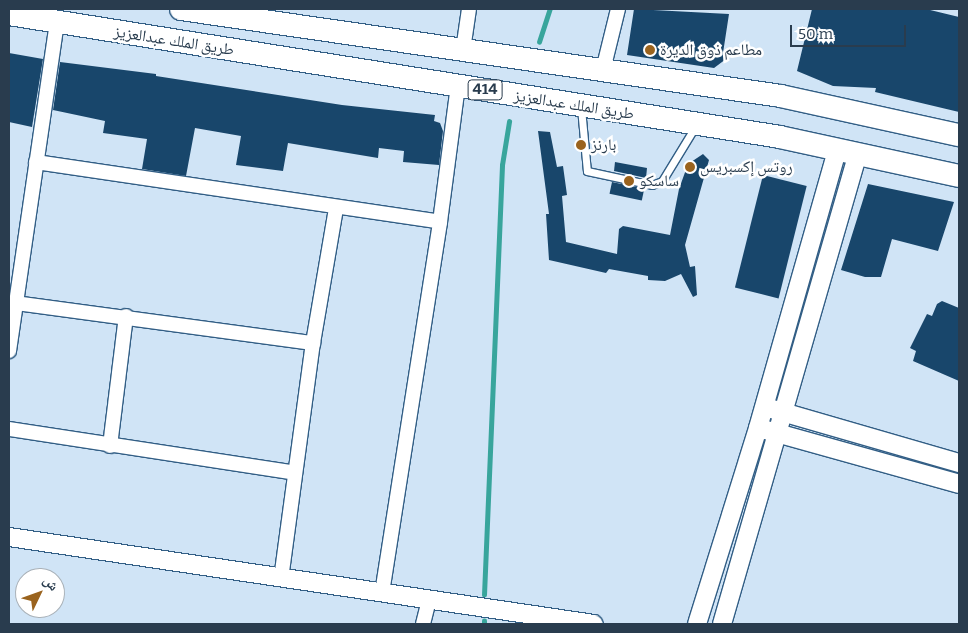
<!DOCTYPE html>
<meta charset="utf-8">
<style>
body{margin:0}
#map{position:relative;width:968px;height:633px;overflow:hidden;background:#d0e4f6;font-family:Bitter,"Noto Naskh Arabic",serif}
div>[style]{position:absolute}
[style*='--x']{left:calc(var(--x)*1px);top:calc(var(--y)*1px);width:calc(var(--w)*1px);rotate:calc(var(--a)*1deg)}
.stream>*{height:4.5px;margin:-2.25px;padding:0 2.25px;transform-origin:2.25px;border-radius:2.25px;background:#38a59c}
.building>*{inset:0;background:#18466b;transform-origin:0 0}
.roads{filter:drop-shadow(1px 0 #325e85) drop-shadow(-1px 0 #325e85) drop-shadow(0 1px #325e85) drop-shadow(0 -1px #325e85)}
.service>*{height:7px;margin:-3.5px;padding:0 3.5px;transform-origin:3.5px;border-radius:3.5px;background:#fff}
.minor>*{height:14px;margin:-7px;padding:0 7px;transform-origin:7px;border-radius:7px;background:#fff}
.tertiary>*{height:18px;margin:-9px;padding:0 9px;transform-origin:9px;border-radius:9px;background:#fff}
.trunk>*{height:22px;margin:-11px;padding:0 11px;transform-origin:11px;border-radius:11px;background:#fff}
.dots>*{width:14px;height:14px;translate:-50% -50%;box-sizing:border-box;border:2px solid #fff;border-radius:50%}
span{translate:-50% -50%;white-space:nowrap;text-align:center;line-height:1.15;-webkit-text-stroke:5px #fff;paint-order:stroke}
.shield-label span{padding:1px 4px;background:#fff;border:1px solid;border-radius:4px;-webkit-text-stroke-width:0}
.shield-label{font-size:15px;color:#293c4e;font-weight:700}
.street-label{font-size:16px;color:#293c4e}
.poi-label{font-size:16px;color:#293c4e}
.left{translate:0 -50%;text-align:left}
.frame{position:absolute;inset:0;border:10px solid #293c4e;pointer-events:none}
.north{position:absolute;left:15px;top:568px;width:50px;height:50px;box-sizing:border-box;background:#fff;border:1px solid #a9b1b8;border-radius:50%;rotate:48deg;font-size:14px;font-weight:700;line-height:20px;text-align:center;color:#293c4e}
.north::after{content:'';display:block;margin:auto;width:18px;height:22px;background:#9a631e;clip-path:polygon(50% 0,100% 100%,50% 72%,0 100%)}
.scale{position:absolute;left:790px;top:25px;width:116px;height:22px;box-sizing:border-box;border:2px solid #293c4e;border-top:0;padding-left:6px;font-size:15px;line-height:18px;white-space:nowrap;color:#293c4e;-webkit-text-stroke:4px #fff;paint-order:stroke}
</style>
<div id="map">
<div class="stream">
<div style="--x:539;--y:42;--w:35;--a:-72"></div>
<div style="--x:484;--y:595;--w:430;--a:-87.6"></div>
<div style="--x:502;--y:165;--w:44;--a:-80.8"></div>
<div style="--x:484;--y:624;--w:3;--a:-90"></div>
</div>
<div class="building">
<div style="clip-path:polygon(634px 9px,729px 14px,723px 53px,726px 59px,714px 68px,627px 55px)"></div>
<div style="clip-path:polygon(812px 9px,926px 9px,959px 17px,959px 112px,875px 92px,876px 88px,833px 86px,797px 71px)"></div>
<div style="clip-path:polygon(9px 53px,43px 59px,32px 127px,9px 122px)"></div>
<div style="clip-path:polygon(60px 62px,156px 74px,156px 76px,342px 105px,435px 115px,434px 121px,440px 123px,443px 131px,439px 165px,403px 162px,404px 151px,379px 148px,378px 158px,288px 143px,283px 171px,236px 165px,241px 136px,195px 128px,186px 176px,142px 169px,147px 139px,103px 133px,105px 121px,53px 110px)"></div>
<div style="clip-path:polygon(538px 131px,550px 132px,557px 167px,563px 166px,567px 195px,562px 196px,566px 242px,617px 254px,619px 229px,623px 226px,670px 235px,679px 189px,688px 164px,703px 154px,709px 160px,685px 245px,690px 267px,695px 266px,697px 295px,693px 297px,681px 274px,665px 281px,648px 280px,648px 276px,609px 269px,606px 273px,549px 260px,546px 214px,549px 214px)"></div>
<div style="clip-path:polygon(615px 162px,647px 168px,646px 178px,614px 171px)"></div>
<div style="left:763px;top:175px;width:45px;height:116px;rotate:14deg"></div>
<div style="left:612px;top:182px;width:33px;height:12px;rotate:12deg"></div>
<div style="clip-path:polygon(868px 184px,954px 202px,938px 251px,892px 239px,881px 277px,865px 277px,841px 270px)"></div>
<div style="clip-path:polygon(942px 301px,959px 308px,959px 381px,913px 361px,916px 351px,910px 348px,927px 314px,932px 316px,937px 304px)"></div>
</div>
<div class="roads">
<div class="service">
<div style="--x:581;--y:108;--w:63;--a:84.6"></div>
<div style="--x:587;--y:171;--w:66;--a:12.2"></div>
<div style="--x:652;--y:185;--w:11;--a:-22"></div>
<div style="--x:662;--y:181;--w:63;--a:-58.6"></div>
</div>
<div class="minor">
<div style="--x:463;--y:50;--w:41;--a:-81.7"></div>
<div style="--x:603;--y:70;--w:63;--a:-76.2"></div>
<div style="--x:36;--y:162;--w:408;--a:8.4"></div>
<div style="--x:16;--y:303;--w:300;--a:7.7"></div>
<div style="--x:9;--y:351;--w:332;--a:-81.7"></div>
<div style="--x:9;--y:429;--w:289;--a:8.7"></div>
<div style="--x:110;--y:446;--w:131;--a:-83"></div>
<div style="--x:281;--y:579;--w:238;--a:-82.3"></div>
<div style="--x:313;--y:343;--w:137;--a:-80.3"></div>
<div style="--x:382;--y:593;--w:376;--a:-81.1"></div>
<div style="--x:440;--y:222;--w:137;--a:-82.5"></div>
<div style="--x:423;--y:624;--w:25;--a:-76"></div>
</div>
<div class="tertiary">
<div style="--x:772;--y:409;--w:195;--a:16.1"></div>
<div style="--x:766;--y:430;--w:200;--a:15.6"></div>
<div style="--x:9;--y:537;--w:591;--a:8.46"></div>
<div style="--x:697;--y:624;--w:205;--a:-72.7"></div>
<div style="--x:758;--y:428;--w:289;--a:-74.1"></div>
<div style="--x:722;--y:624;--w:489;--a:-73.9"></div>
</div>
<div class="trunk">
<div style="--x:181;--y:9;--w:606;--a:8.25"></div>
<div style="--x:781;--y:96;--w:182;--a:12.4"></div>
<div style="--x:9;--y:14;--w:781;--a:9.06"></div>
<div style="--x:780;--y:137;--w:183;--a:12.3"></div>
</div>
</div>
<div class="dots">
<div style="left:650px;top:50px;background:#9a631e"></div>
<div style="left:581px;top:145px;background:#9a631e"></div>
<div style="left:690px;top:167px;background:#9a631e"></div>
<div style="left:629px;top:181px;background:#9a631e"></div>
</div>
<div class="shield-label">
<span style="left:485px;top:90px">414</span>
</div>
<div class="street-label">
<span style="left:174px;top:41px;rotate:9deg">طريق الملك عبدالعزيز</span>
<span style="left:574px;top:105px;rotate:9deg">طريق الملك عبدالعزيز</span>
</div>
<div class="poi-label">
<span class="left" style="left:660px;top:50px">مطاعم ذوق الديرة</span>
<span class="left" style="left:591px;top:145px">بارنز</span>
<span class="left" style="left:700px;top:167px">روتس إكسبريس</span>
<span class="left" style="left:639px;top:181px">ساسكو</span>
</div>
<div class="frame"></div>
<div class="north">ش</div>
<div class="scale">50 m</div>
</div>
